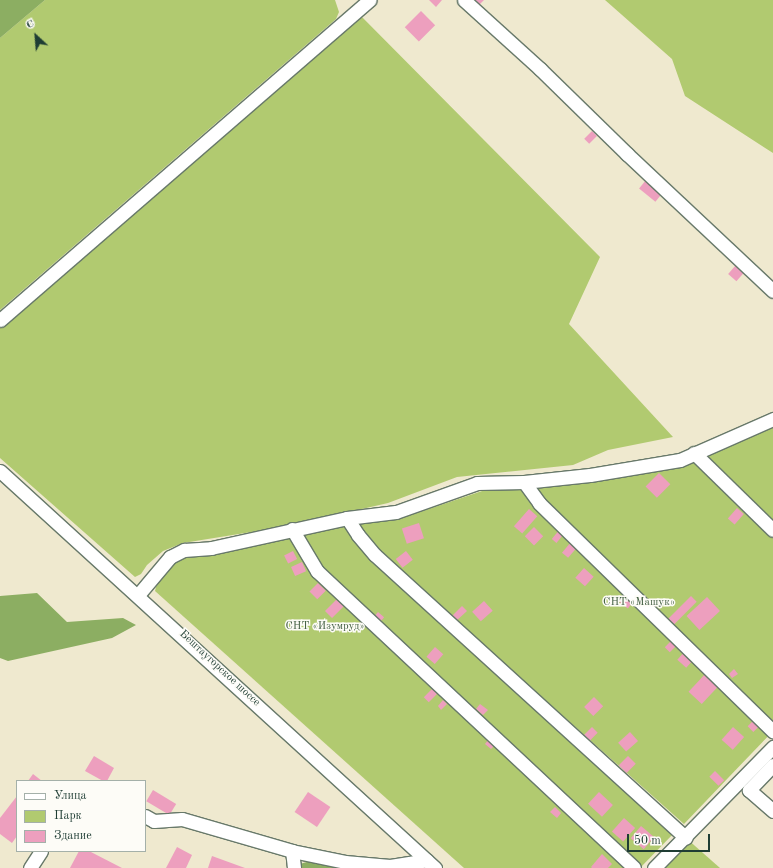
<!DOCTYPE html>
<meta charset="utf-8">
<style>
body{margin:0}
#map{position:relative;width:773px;height:868px;overflow:hidden;background:#efe9cf;font-family:"Old Standard TT",serif}
div>[style]{position:absolute}
[style*='--x']{left:calc(var(--x)*1px);top:calc(var(--y)*1px);width:calc(var(--w)*1px);rotate:calc(var(--a)*1deg)}
.green>*{inset:0;background:#b1ca70}
.forest>*{inset:0;background:#8cae62}
.building>*{inset:0;background:#ed9fbe;transform-origin:0 0}
.roads{filter:drop-shadow(1px 0 #68796a) drop-shadow(-1px 0 #68796a) drop-shadow(0 1px #68796a) drop-shadow(0 -1px #68796a)}
.minor>*{height:13px;margin:-6.5px;padding:0 6.5px;transform-origin:6.5px;border-radius:6.5px;background:#fff}
span{translate:-50% -50%;white-space:nowrap;text-align:center;line-height:1.15;-webkit-text-stroke:3px #fdfcf7;paint-order:stroke}
.park-label{font-size:11px;color:#446043}
.street-label{font-size:11px;color:#1f3d34}
.legend{position:absolute;left:16px;top:780px;width:130px;height:72px;box-sizing:border-box;background:#fdfcf7;border:1px solid #a4b0a9;margin:0;padding:5px 7px;list-style:none;font-size:12px;color:#1f3d34}
.legend li{display:flex;align-items:center;gap:8px;height:20px}
.legend b{width:20px;border:1px solid #a4b0a9}
.north{position:absolute;left:16px;top:16px;width:40px;height:40px;-webkit-text-stroke:3px #fdfcf7;paint-order:stroke;rotate:334deg;font-size:11px;font-weight:700;line-height:16px;text-align:center;color:#1f3d34}
.north::after{content:'';display:block;margin:auto;width:14px;height:18px;background:#1f3d34;clip-path:polygon(50% 0,100% 100%,50% 72%,0 100%)}
.scale{position:absolute;left:627px;top:834px;width:83px;height:18px;box-sizing:border-box;border:2px solid #1f3d34;border-top:0;padding-left:5px;font-size:12px;line-height:14px;white-space:nowrap;color:#1f3d34;-webkit-text-stroke:3px #fdfcf7;paint-order:stroke}
</style>
<div id="map">
<div class="green">
<div style="clip-path:polygon(45px 0,335px 0,339px 12px,336px 19px,0 310px,0 38px)"></div>
<div style="clip-path:polygon(605px 0,773px 0,773px 153px,685px 96px,672px 59px)"></div>
<div style="clip-path:polygon(358px 13px,600px 257px,569px 324px,673px 437px,608px 450px,573px 465px,457px 477px,388px 503px,288px 526px,183px 543px,163px 551px,147px 565px,141px 574px,135px 577px,0 458px,0 318px)"></div>
<div style="clip-path:polygon(773px 425px,773px 523px,701px 456px)"></div>
<div style="clip-path:polygon(693px 459px,773px 536px,773px 731px,684px 824px,347px 523px,405px 517px,497px 486px)"></div>
<div style="clip-path:polygon(342px 525px,675px 832px,640px 868px,464px 868px,155px 591px,159px 574px,177px 559px)"></div>
<div style="clip-path:polygon(686px 838px,720px 868px,655px 868px)"></div>
</div>
<div class="forest">
<div style="clip-path:polygon(0 0,45px 0,0 38px)"></div>
<div style="clip-path:polygon(37px 593px,67px 622px,123px 618px,136px 625px,112px 638px,8px 661px,0 658px,0 596px)"></div>
<div style="clip-path:polygon(313px 860px,346px 868px,301px 868px,300px 864px)"></div>
</div>
<div class="building">
<div style="clip-path:polygon(429px 0,442px 0,436px 7px)"></div>
<div style="clip-path:polygon(474px 0,484px 0,479px 5px)"></div>
<div style="left:421px;top:11px;width:20px;height:23px;rotate:45deg"></div>
<div style="left:592px;top:131px;width:7px;height:11px;rotate:45deg"></div>
<div style="left:646px;top:180px;width:21px;height:11px;rotate:39deg"></div>
<div style="left:736px;top:265px;width:11px;height:12px;rotate:41deg"></div>
<div style="left:659px;top:473px;width:16px;height:19px;rotate:45deg"></div>
<div style="left:737px;top:508px;width:9px;height:14px;rotate:41deg"></div>
<div style="left:529px;top:509px;width:11px;height:23px;rotate:41deg"></div>
<div style="left:419px;top:523px;width:16px;height:18px;rotate:72deg"></div>
<div style="left:534px;top:527px;width:13px;height:13px;rotate:45deg"></div>
<div style="left:560px;top:529px;width:6px;height:13px;rotate:39deg"></div>
<div style="left:571px;top:542px;width:8px;height:14px;rotate:40deg"></div>
<div style="left:293px;top:551px;width:9px;height:10px;rotate:63deg"></div>
<div style="left:406px;top:551px;width:11px;height:13px;rotate:52deg"></div>
<div style="left:302px;top:562px;width:10px;height:12px;rotate:66deg"></div>
<div style="left:584px;top:568px;width:13px;height:13px;rotate:42deg"></div>
<div style="left:318px;top:583px;width:11px;height:12px;rotate:45deg"></div>
<div style="left:626px;top:593px;width:11px;height:11px;rotate:38deg"></div>
<div style="left:691px;top:596px;width:8px;height:35px;rotate:45deg"></div>
<div style="left:707px;top:597px;width:19px;height:28px;rotate:47deg"></div>
<div style="left:337px;top:599px;width:10px;height:17px;rotate:45deg"></div>
<div style="left:484px;top:601px;width:13px;height:16px;rotate:48deg"></div>
<div style="clip-path:polygon(462px 606px,467px 611px,455px 622px,450px 618px)"></div>
<div style="left:378px;top:612px;width:8px;height:9px;rotate:40deg"></div>
<div style="left:674px;top:638px;width:7px;height:13px;rotate:45deg"></div>
<div style="left:435px;top:647px;width:11px;height:13px;rotate:41deg"></div>
<div style="left:686px;top:650px;width:12px;height:13px;rotate:42deg"></div>
<div style="clip-path:polygon(734px 669px,738px 674px,732px 678px,729px 674px)"></div>
<div style="left:707px;top:672px;width:18px;height:27px;rotate:43deg"></div>
<div style="left:433px;top:688px;width:7px;height:13px;rotate:45deg"></div>
<div style="left:594px;top:697px;width:13px;height:14px;rotate:45deg"></div>
<div style="clip-path:polygon(443px 700px,447px 704px,441px 710px,438px 706px)"></div>
<div style="clip-path:polygon(480px 704px,488px 710px,483px 715px,476px 709px)"></div>
<div style="left:754px;top:720px;width:8px;height:9px;rotate:45deg"></div>
<div style="left:592px;top:727px;width:8px;height:12px;rotate:45deg"></div>
<div style="left:733px;top:727px;width:15px;height:17px;rotate:42deg"></div>
<div style="left:630px;top:732px;width:12px;height:16px;rotate:48deg"></div>
<div style="clip-path:polygon(489px 739px,495px 745px,491px 749px,485px 744px)"></div>
<div style="clip-path:polygon(94px 756px,114px 768px,107px 781px,103px 781px,85px 771px)"></div>
<div style="left:628px;top:756px;width:11px;height:13px;rotate:45deg"></div>
<div style="left:715px;top:771px;width:13px;height:8px;rotate:45deg"></div>
<div style="clip-path:polygon(33px 774px,42px 781px,28px 781px)"></div>
<div style="left:153px;top:790px;width:27px;height:13px;rotate:31deg"></div>
<div style="left:308px;top:792px;width:27px;height:24px;rotate:34deg"></div>
<div style="left:599px;top:792px;width:19px;height:16px;rotate:43deg"></div>
<div style="clip-path:polygon(17px 796px,17px 836px,12px 843px,0 834px,0 818px)"></div>
<div style="clip-path:polygon(555px 807px,561px 813px,557px 818px,550px 812px)"></div>
<div style="left:624px;top:818px;width:15px;height:18px;rotate:42deg"></div>
<div style="left:641px;top:826px;width:17px;height:16px;rotate:40deg"></div>
<div style="clip-path:polygon(177px 847px,192px 855px,186px 868px,166px 868px)"></div>
<div style="clip-path:polygon(79px 851px,89px 851px,122px 868px,70px 868px)"></div>
<div style="clip-path:polygon(602px 854px,612px 864px,608px 868px,592px 868px,591px 867px)"></div>
<div style="clip-path:polygon(212px 856px,245px 868px,208px 868px)"></div>
</div>
<div class="roads">
<div class="minor">
<div style="--x:464;--y:0;--w:103;--a:42.2"></div>
<div style="--x:540;--y:69;--w:122;--a:44.3"></div>
<div style="--x:627;--y:154;--w:200;--a:43.2"></div>
<div style="--x:0;--y:320;--w:489;--a:-40.9"></div>
<div style="--x:694;--y:453;--w:110;--a:44.3"></div>
<div style="--x:0;--y:471;--w:589;--a:42.38"></div>
<div style="--x:524;--y:482;--w:26;--a:54"></div>
<div style="--x:539;--y:503;--w:327;--a:44.3"></div>
<div style="--x:347;--y:518;--w:20;--a:57"></div>
<div style="--x:358;--y:535;--w:26;--a:50"></div>
<div style="--x:375;--y:555;--w:420;--a:42.3"></div>
<div style="--x:292;--y:529;--w:49;--a:59.2"></div>
<div style="--x:317;--y:571;--w:434;--a:43.1"></div>
<div style="--x:138;--y:595;--w:50;--a:-49.9"></div>
<div style="--x:170;--y:557;--w:16;--a:-27"></div>
<div style="--x:184;--y:550;--w:27;--a:-4"></div>
<div style="--x:211;--y:548;--w:139;--a:-12.4"></div>
<div style="--x:347;--y:518;--w:49;--a:-7"></div>
<div style="--x:396;--y:512;--w:86;--a:-19.7"></div>
<div style="--x:477;--y:483;--w:47;--a:-1.2"></div>
<div style="--x:524;--y:482;--w:66;--a:-6.1"></div>
<div style="--x:590;--y:475;--w:91;--a:-9.5"></div>
<div style="--x:680;--y:460;--w:102;--a:-23.8"></div>
<div style="--x:773;--y:765;--w:35;--a:134"></div>
<div style="--x:749;--y:790;--w:32;--a:41"></div>
<div style="--x:145;--y:816;--w:10;--a:29"></div>
<div style="--x:154;--y:821;--w:28;--a:-4"></div>
<div style="--x:182;--y:819;--w:115;--a:16.2"></div>
<div style="--x:292;--y:851;--w:54;--a:11.7"></div>
<div style="--x:345;--y:862;--w:45;--a:5.1"></div>
<div style="--x:390;--y:866;--w:37;--a:-9"></div>
<div style="--x:292;--y:851;--w:17;--a:83"></div>
<div style="--x:30;--y:868;--w:20;--a:-57"></div>
<div style="--x:654;--y:868;--w:170;--a:-45.5"></div>
</div>
</div>
<div class="park-label">
<span style="left:639px;top:603px">СНТ «Машук»</span>
<span style="left:325px;top:627px">СНТ «Изумруд»</span>
</div>
<div class="street-label">
<span style="left:219px;top:669px;rotate:43deg">Бештаугорское шоссе</span>
</div>
<ul class="legend">
<li><b style="height:5px;background:#fff"></b>Улица</li>
<li><b style="height:11px;background:#b1ca70"></b>Парк</li>
<li><b style="height:11px;background:#ed9fbe"></b>Здание</li>
</ul>
<div class="north">С</div>
<div class="scale">50 m</div>
</div>
